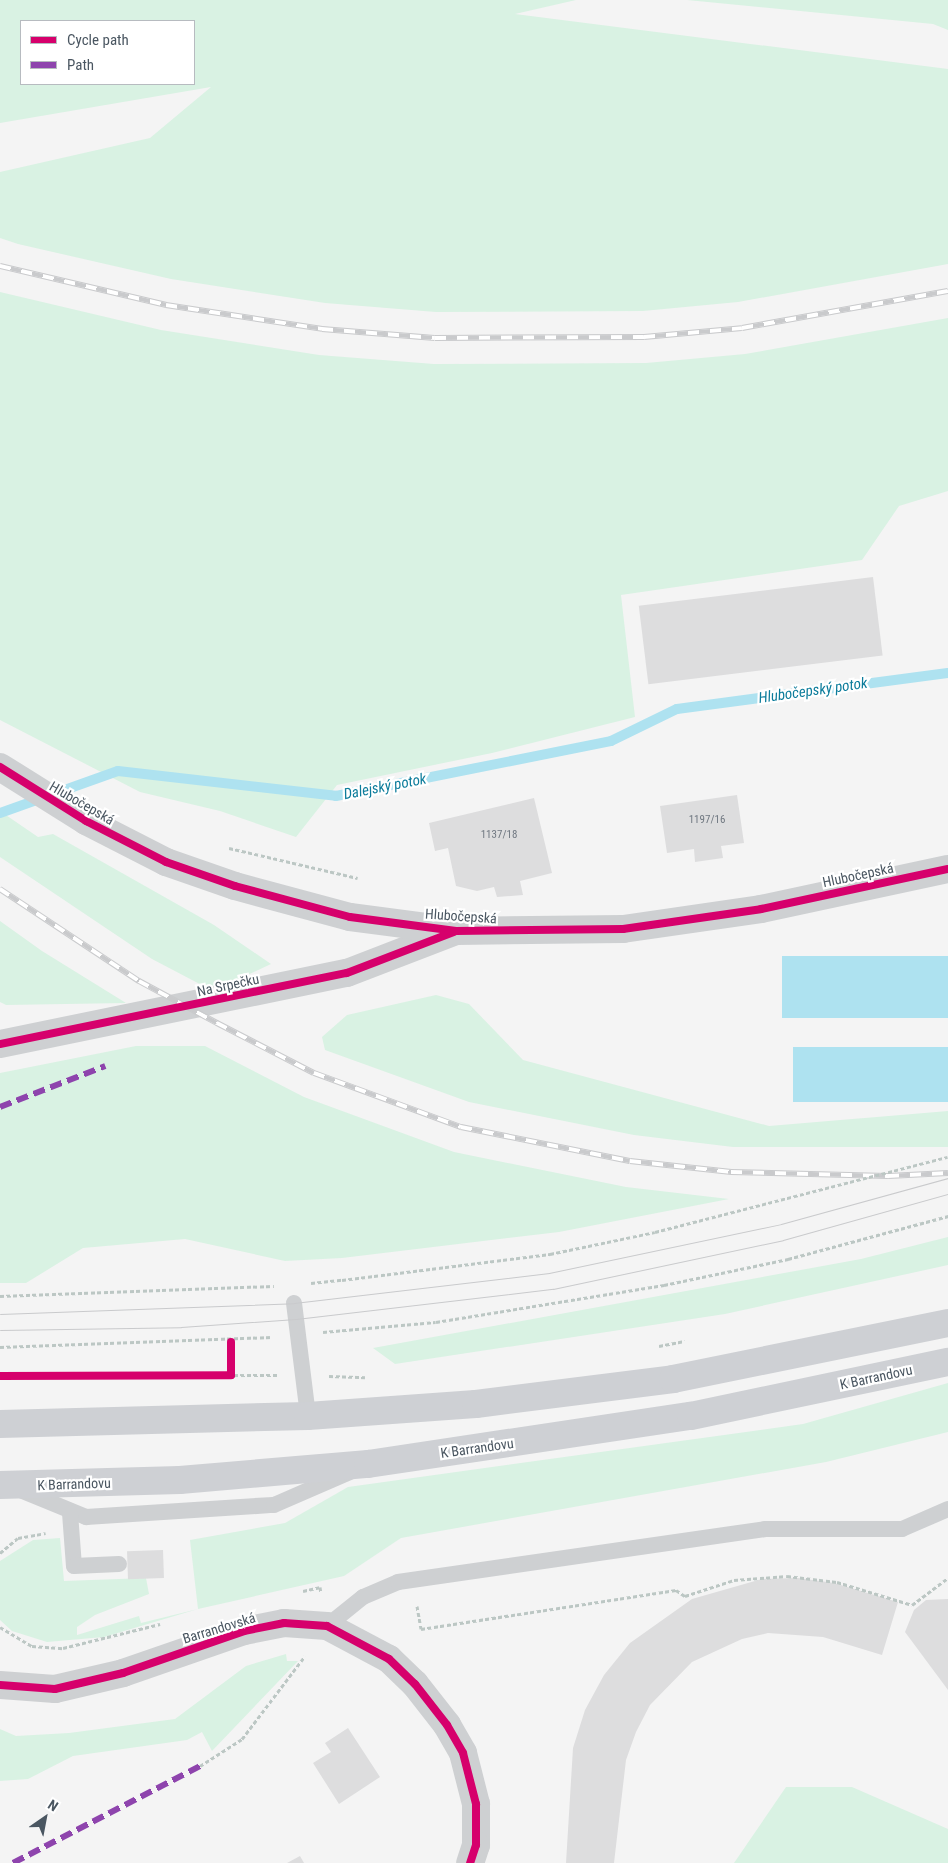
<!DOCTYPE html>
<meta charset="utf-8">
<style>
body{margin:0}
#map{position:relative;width:948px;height:1863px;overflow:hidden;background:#f4f4f4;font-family:"Roboto Condensed",sans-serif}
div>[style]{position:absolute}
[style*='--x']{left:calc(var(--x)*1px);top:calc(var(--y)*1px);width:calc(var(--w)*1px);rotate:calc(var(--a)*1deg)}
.green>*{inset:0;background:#d9f2e3}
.water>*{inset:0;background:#aee2f0;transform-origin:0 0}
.stream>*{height:10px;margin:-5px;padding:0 5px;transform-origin:5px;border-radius:5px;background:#aee2f0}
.building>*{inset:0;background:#ddddde;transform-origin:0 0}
.path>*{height:3px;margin-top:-1.5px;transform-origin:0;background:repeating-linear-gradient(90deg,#bcc7c4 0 4px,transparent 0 6.5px)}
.service>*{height:16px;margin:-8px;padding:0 8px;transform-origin:8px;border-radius:8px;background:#ced0d2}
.minor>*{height:28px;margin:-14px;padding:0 14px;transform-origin:14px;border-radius:14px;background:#ced0d2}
.tertiary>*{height:28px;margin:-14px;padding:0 14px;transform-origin:14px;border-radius:14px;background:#ced0d2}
.secondary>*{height:28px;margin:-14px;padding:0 14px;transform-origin:14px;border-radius:14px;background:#ced0d4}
.tram>*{height:1px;margin:-0.5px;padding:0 0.5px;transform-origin:0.5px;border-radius:0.5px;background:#c9cacc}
.rail>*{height:5.5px;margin-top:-2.75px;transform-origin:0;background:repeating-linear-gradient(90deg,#fff 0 11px,#c9cacc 0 22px);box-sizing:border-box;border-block:1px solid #c9cacc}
.path-bridge>*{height:3px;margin-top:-1.5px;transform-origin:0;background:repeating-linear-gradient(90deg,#bcc7c4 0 4px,transparent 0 6.5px)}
.quiet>*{height:6px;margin-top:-3px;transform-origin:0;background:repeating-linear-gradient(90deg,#8e44ad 0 12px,transparent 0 18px)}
.cycleway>*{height:8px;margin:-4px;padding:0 4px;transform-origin:4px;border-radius:4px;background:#d6006c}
span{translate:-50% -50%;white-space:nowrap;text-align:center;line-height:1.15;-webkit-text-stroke:4.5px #fff;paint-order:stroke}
.number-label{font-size:11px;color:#707881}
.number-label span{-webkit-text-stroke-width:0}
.street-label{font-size:14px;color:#4a5661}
.water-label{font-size:15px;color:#0c7c9b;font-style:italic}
.legend{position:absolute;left:20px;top:20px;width:175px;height:65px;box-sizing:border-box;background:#fff;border:1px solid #b7bbc0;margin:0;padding:6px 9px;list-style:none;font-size:15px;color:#4a5661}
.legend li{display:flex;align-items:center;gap:10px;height:25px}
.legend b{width:25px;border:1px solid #b7bbc0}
.north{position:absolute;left:20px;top:1793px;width:50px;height:50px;-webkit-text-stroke:4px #fff;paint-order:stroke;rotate:33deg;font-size:14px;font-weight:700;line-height:20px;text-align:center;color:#4a5661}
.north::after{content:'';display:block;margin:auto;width:18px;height:22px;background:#4a5661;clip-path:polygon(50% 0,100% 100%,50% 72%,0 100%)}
</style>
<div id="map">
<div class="green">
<div style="clip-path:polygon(evenodd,0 0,576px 0,515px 14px,948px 69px,948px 264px,738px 302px,643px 311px,436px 312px,325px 303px,171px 279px,18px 244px,0 238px,0 172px,150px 138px,211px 87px,0 123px,0 0,21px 21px,194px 21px,194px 84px,21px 84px,21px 21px)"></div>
<div style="clip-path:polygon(687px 0,948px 0,948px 30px,933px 24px)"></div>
<div style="clip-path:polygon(0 292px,161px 330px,319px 355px,434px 364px,646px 363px,745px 354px,948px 318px,948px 491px,899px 506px,862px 560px,621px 595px,635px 717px,492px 753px,337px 785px,296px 837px,220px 811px,140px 792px,0 720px)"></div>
<div style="clip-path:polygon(0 811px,38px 837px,53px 834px,214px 925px,271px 964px,213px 991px,152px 959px,0 857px)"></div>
<div style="clip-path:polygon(0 921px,42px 951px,126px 1003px,6px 1005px,0 1002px)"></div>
<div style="clip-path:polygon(436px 995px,469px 1004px,523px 1060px,769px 1126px,948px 1111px,948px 1147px,733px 1147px,634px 1135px,469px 1102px,325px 1050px,322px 1037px,347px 1015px)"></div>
<div style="clip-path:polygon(136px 1046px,205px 1046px,304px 1097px,454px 1152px,626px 1187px,729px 1199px,559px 1232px,342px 1258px,285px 1261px,185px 1239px,83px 1248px,26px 1283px,0 1283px,0 1073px)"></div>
<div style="clip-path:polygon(948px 1237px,948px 1265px,725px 1314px,395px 1364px,373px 1348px,861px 1259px)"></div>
<div style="clip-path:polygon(948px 1383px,948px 1432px,826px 1462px,401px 1538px,344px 1576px,198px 1609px,104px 1637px,47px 1642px,12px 1631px,0 1620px,0 1561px,33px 1540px,60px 1538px,64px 1581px,146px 1578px,149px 1594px,95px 1615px,77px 1627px,77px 1635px,139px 1616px,141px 1623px,198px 1609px,190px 1540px,285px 1523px,348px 1487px,803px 1424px)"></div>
<div style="clip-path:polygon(286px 1654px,287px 1661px,298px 1661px,212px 1751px,202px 1732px,187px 1740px,73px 1756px,28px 1779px,0 1781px,0 1729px,16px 1736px,69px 1733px,175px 1719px,246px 1666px)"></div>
<div style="clip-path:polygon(786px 1787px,852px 1787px,948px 1829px,948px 1863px,734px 1863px)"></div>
</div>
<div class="water">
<div style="left:948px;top:956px;width:62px;height:166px;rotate:90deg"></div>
<div style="left:948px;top:1047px;width:55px;height:155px;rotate:90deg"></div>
</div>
<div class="stream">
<div style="--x:0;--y:813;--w:125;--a:-19.6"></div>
<div style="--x:118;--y:771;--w:219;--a:6.5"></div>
<div style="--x:336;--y:796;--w:280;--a:-11.3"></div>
<div style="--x:611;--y:741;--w:73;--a:-25.9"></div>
<div style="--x:677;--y:709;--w:273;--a:-7.6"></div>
</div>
<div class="building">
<div style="left:873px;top:577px;width:79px;height:236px;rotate:83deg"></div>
<div style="clip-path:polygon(737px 795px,744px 843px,721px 846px,723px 858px,695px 862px,694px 849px,667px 853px,660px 806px)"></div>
<div style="clip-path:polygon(534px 798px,552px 873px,520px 881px,523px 895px,497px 897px,494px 887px,477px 891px,456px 886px,448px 848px,435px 851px,429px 823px)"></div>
<div style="left:163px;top:1550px;width:28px;height:36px;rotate:88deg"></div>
<div style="clip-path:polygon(798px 1578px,834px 1583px,898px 1602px,882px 1655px,823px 1637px,768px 1633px,742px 1639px,692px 1662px,650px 1705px,636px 1732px,626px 1760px,614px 1863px,566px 1863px,573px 1748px,585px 1710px,604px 1675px,630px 1643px,692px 1599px,762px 1579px)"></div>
<div style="clip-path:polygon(948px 1599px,948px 1690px,905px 1632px,914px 1610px,926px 1600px)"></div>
<div style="clip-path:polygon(348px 1728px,380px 1777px,339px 1804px,313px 1763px,331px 1752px,325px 1743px)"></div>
<div style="clip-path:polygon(300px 1856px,304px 1863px,287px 1863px)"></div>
</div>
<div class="path">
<div style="--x:229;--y:848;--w:132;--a:13.1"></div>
<div style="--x:311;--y:1283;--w:31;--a:-6"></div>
<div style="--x:0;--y:1296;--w:274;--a:-2.1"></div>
<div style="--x:323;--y:1332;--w:113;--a:-5.1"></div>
<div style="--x:436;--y:1322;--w:231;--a:-9.2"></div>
<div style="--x:664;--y:1285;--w:127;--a:-11.8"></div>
<div style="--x:788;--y:1259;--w:166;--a:-15"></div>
<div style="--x:231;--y:1342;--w:33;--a:90"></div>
<div style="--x:659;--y:1346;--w:26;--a:-11"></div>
<div style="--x:0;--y:1347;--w:272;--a:-2.1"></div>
<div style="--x:0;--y:1376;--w:278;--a:-0.2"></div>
<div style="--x:329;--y:1376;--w:36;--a:2"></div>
<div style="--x:0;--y:1553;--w:23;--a:-40"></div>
<div style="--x:18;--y:1538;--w:28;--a:-10"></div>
<div style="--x:303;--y:1591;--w:17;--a:-13"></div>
<div style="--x:320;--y:1587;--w:6;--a:81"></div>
<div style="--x:417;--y:1606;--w:23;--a:80"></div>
<div style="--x:421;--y:1629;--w:258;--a:-8.7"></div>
<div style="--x:676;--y:1590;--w:11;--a:34"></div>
<div style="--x:685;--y:1596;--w:52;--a:-18.1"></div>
<div style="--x:734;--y:1580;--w:53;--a:-4.3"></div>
<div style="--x:787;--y:1576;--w:50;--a:6.8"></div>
<div style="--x:837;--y:1582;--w:78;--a:17"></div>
<div style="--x:912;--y:1605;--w:45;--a:-36.9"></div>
<div style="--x:0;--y:1627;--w:37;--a:31"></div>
<div style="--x:32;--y:1646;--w:31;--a:4"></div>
<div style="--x:63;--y:1648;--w:100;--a:-13.9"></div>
<div style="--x:200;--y:1766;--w:50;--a:-32.7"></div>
<div style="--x:242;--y:1739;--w:104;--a:-52.8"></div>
</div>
<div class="service">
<div style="--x:294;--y:1303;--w:114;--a:82.9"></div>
<div style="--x:18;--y:1489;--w:74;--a:22.4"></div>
<div style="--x:86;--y:1517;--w:188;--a:-3.7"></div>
<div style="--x:274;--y:1505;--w:83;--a:-23.5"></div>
<div style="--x:70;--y:1513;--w:53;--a:85.7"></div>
<div style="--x:74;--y:1566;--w:45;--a:-2.5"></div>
<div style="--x:327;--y:1626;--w:46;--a:-38.9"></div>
<div style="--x:363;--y:1597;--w:38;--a:-23"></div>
<div style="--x:398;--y:1582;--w:371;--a:-8.2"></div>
<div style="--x:765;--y:1529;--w:137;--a:0"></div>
<div style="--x:902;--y:1529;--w:50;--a:-23.5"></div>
</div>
<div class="minor">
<div style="--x:0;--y:1044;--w:354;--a:-11.6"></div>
<div style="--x:347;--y:973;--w:117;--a:-21.1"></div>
<div style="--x:0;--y:1685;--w:55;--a:4.2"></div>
<div style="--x:55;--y:1689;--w:70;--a:-13.2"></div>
<div style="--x:123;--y:1673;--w:128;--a:-19.1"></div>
<div style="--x:244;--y:1631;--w:41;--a:-11.3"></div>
<div style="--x:284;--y:1623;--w:43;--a:4"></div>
<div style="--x:327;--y:1626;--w:70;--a:28"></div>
<div style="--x:389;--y:1659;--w:36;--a:44"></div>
<div style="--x:415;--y:1684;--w:52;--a:52"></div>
<div style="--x:447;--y:1725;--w:32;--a:60"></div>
<div style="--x:463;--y:1753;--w:53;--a:75.7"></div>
<div style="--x:476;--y:1804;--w:41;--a:90"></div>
<div style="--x:476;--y:1845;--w:19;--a:108"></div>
</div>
<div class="tertiary">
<div style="--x:0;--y:767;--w:102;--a:32.1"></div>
<div style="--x:86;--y:821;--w:90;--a:27.1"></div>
<div style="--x:166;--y:862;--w:73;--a:19.2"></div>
<div style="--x:235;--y:886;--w:119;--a:15.1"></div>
<div style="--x:350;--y:917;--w:107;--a:7.5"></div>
<div style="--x:456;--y:931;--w:167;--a:-0.7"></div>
<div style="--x:623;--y:929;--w:139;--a:-8.2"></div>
<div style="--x:761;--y:909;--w:191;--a:-12.1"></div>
</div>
<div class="secondary">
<div style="--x:0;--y:1424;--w:308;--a:-1.5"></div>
<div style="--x:308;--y:1416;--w:168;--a:-4.1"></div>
<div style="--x:476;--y:1404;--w:199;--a:-7.2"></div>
<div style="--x:673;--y:1379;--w:281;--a:-11.5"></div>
<div style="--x:0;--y:1485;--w:180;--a:-1.6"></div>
<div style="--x:180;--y:1480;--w:189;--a:-4.9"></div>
<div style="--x:368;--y:1464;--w:327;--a:-8.5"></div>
<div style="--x:691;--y:1416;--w:263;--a:-11.9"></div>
</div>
<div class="tram">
<div style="--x:0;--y:1314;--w:294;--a:-2.1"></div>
<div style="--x:294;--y:1303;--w:257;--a:-6.7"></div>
<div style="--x:549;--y:1273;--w:237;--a:-11.9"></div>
<div style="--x:781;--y:1224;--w:173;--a:-15.4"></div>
<div style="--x:0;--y:1330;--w:181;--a:-0.9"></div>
<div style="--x:181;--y:1327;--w:115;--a:-4"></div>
<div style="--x:296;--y:1319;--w:259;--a:-6.7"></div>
<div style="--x:553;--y:1289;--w:235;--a:-12"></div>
<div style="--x:783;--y:1240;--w:171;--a:-15.6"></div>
</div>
<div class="rail">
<div style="--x:0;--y:266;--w:171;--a:13.2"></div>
<div style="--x:166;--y:305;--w:158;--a:8.7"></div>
<div style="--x:322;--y:329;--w:113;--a:4.6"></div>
<div style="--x:435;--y:338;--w:209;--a:-0.3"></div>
<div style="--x:644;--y:337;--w:98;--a:-5.2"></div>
<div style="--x:742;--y:328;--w:209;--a:-10.2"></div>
<div style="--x:0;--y:889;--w:167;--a:33.5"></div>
<div style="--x:139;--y:981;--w:89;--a:28.3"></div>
<div style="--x:217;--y:1023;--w:109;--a:27.3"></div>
<div style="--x:314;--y:1073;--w:157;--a:20.2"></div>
<div style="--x:461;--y:1127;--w:172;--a:11.4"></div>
<div style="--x:630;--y:1161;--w:102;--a:6.2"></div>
<div style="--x:731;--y:1172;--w:157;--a:1.5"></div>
<div style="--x:888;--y:1176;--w:60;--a:-2.9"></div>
</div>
<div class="path-bridge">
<div style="--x:342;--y:1280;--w:210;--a:-7.1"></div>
<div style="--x:550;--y:1254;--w:107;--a:-11.8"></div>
<div style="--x:655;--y:1232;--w:302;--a:-14.4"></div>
</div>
<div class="quiet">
<div style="--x:0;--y:1107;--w:113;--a:-21.3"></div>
<div style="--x:13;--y:1863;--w:211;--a:-27.4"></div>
</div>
<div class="cycleway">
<div style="--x:0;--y:767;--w:102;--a:32.1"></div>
<div style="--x:86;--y:821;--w:90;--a:27.1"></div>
<div style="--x:166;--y:862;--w:73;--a:19.2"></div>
<div style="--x:235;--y:886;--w:119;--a:15.1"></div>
<div style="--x:350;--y:917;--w:107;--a:7.5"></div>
<div style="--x:456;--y:931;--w:167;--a:-0.7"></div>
<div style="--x:623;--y:929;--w:139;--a:-8.2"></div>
<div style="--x:761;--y:909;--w:191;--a:-12.1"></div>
<div style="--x:0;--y:1044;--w:354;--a:-11.6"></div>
<div style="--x:347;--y:973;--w:115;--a:-21"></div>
<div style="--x:0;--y:1376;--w:231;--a:-0.2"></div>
<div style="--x:231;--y:1375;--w:33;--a:-90"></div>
<div style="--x:0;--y:1685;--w:55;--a:4.2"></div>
<div style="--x:55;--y:1689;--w:70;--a:-13.2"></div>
<div style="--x:123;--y:1673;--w:128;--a:-19.1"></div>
<div style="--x:244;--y:1631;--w:41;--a:-11.3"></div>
<div style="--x:284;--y:1623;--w:43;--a:4"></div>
<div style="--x:327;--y:1626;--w:70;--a:28"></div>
<div style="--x:389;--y:1659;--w:36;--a:44"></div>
<div style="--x:415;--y:1684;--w:52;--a:52"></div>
<div style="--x:447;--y:1725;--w:32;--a:60"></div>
<div style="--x:463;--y:1753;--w:53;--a:75.7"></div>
<div style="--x:476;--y:1804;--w:41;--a:90"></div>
<div style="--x:476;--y:1845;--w:19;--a:108"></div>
</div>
<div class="number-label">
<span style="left:707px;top:820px">1197/16</span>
<span style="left:499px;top:835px">1137/18</span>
</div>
<div class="street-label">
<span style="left:82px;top:803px;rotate:30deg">Hlubočepská</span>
<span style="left:858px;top:875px;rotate:-12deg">Hlubočepská</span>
<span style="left:461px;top:916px;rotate:4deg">Hlubočepská</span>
<span style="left:228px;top:985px;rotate:-12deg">Na Srpečku</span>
<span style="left:876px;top:1377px;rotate:-12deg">K Barrandovu</span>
<span style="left:477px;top:1448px;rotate:-8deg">K Barrandovu</span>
<span style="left:74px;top:1484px;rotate:-2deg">K Barrandovu</span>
<span style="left:219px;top:1628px;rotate:-17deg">Barrandovská</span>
</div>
<div class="water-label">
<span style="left:813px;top:691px;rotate:-8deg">Hlubočepský potok</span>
<span style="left:385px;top:787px;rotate:-11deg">Dalejský potok</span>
</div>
<ul class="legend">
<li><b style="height:6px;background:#d6006c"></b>Cycle path</li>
<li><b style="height:6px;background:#8e44ad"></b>Path</li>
</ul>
<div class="north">N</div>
</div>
